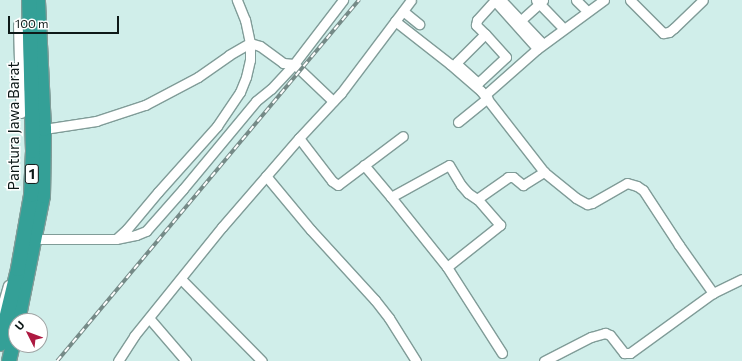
<!DOCTYPE html>
<style>
body{margin:0}
#map{position:relative;width:742px;height:361px;overflow:hidden;background:#d0eeea;font-family:Commissioner,sans-serif}
div>[style]{position:absolute}
[style*='--x']{left:calc(var(--x)*1px);top:calc(var(--y)*1px);width:calc(var(--w)*1px);rotate:calc(var(--a)*1deg)}
.roads{filter:drop-shadow(1px 0 #809c98) drop-shadow(-1px 0 #809c98) drop-shadow(0 1px #809c98) drop-shadow(0 -1px #809c98)}
.minor>*{height:9px;margin:-4.5px;padding:0 4.5px;transform-origin:4.5px;border-radius:4.5px;background:#fff}
.highway>*{height:14px;margin:-7px;padding:0 7px;transform-origin:7px;border-radius:7px;background:#34a097}
.rail>*{height:3.5px;margin-top:-1.75px;transform-origin:0;background:repeating-linear-gradient(90deg,#fff 0 6px,#758a87 0 12px);box-sizing:border-box;border-block:1px solid #758a87}
span{translate:-50% -50%;white-space:nowrap;text-align:center;line-height:1.15;-webkit-text-stroke:3px #fff;paint-order:stroke}
.shield-label span{padding:1px 3px;background:#fff;border:1px solid;border-radius:3px;-webkit-text-stroke-width:0}
.shield-label{font-size:14px;color:#0e1918;font-weight:700}
.street-label{font-size:15px;color:#0e1918}
.north{position:absolute;left:8px;top:313px;width:40px;height:40px;box-sizing:border-box;background:#fff;border:1px solid #9fa3a3;border-radius:50%;rotate:312deg;font-size:11px;font-weight:700;line-height:16px;text-align:center;color:#0e1918}
.north::after{content:'';display:block;margin:auto;width:14px;height:18px;background:#ad1941;clip-path:polygon(50% 0,100% 100%,50% 72%,0 100%)}
.scale{position:absolute;left:8px;top:16px;width:111px;height:18px;box-sizing:border-box;border:2px solid #0e1918;border-top:0;padding-left:5px;font-size:12px;line-height:14px;white-space:nowrap;color:#0e1918;-webkit-text-stroke:3px #fff;paint-order:stroke}
</style>
<div id="map">
<div class="roads">
<div class="minor">
<div style="--x:494;--y:0;--w:63;--a:48.2"></div>
<div style="--x:536;--y:47;--w:7;--a:-56"></div>
<div style="--x:540;--y:41;--w:57;--a:-133.6"></div>
<div style="--x:536;--y:0;--w:36;--a:46"></div>
<div style="--x:576;--y:0;--w:13;--a:45"></div>
<div style="--x:630;--y:0;--w:47;--a:45"></div>
<div style="--x:663;--y:33;--w:6;--a:-9"></div>
<div style="--x:669;--y:32;--w:6;--a:-39"></div>
<div style="--x:674;--y:28;--w:40;--a:-44"></div>
<div style="--x:403;--y:11;--w:21;--a:39"></div>
<div style="--x:395;--y:21;--w:70;--a:38"></div>
<div style="--x:450;--y:64;--w:41;--a:41.1"></div>
<div style="--x:481;--y:91;--w:103;--a:52.1"></div>
<div style="--x:544;--y:172;--w:41;--a:39.1"></div>
<div style="--x:576;--y:198;--w:13;--a:29"></div>
<div style="--x:587;--y:204;--w:5;--a:-11"></div>
<div style="--x:592;--y:203;--w:40;--a:-29.7"></div>
<div style="--x:627;--y:183;--w:10;--a:17"></div>
<div style="--x:637;--y:186;--w:7;--a:34"></div>
<div style="--x:643;--y:190;--w:66;--a:56.8"></div>
<div style="--x:679;--y:245;--w:59;--a:54.7"></div>
<div style="--x:520;--y:21;--w:31;--a:-42"></div>
<div style="--x:18;--y:25;--w:70;--a:88.4"></div>
<div style="--x:20;--y:95;--w:12;--a:-5"></div>
<div style="--x:485;--y:34;--w:40;--a:135"></div>
<div style="--x:457;--y:62;--w:3;--a:72"></div>
<div style="--x:458;--y:65;--w:27;--a:42"></div>
<div style="--x:478;--y:83;--w:38;--a:-43"></div>
<div style="--x:506;--y:57;--w:31;--a:-132"></div>
<div style="--x:485;--y:34;--w:13;--a:-135"></div>
<div style="--x:476;--y:25;--w:5;--a:-79"></div>
<div style="--x:477;--y:20;--w:27;--a:-48"></div>
<div style="--x:20;--y:95;--w:18;--a:87"></div>
<div style="--x:485;--y:95;--w:69;--a:-41.5"></div>
<div style="--x:537;--y:49;--w:83;--a:-36.2"></div>
<div style="--x:458;--y:122;--w:38;--a:-39"></div>
<div style="--x:44;--y:129;--w:53;--a:-8.7"></div>
<div style="--x:96;--y:121;--w:52;--a:-18.1"></div>
<div style="--x:145;--y:105;--w:60;--a:-27.8"></div>
<div style="--x:198;--y:77;--w:38;--a:-35"></div>
<div style="--x:229;--y:55;--w:24;--a:-30"></div>
<div style="--x:250;--y:43;--w:10;--a:17"></div>
<div style="--x:260;--y:46;--w:29;--a:36"></div>
<div style="--x:283;--y:63;--w:11;--a:5"></div>
<div style="--x:294;--y:64;--w:54;--a:43.5"></div>
<div style="--x:299;--y:138;--w:54;--a:52.5"></div>
<div style="--x:332;--y:181;--w:7;--a:34"></div>
<div style="--x:338;--y:185;--w:81;--a:-37"></div>
<div style="--x:364;--y:165;--w:42;--a:49.8"></div>
<div style="--x:266;--y:176;--w:70;--a:50.2"></div>
<div style="--x:311;--y:230;--w:95;--a:47.6"></div>
<div style="--x:375;--y:300;--w:23;--a:52"></div>
<div style="--x:389;--y:318;--w:51;--a:57.9"></div>
<div style="--x:29;--y:239;--w:87;--a:0"></div>
<div style="--x:116;--y:239;--w:20;--a:-11"></div>
<div style="--x:136;--y:235;--w:11;--a:-22"></div>
<div style="--x:146;--y:231;--w:56;--a:-48.6"></div>
<div style="--x:183;--y:189;--w:114;--a:-50.3"></div>
<div style="--x:256;--y:101;--w:19;--a:-39"></div>
<div style="--x:271;--y:89;--w:34;--a:-47"></div>
<div style="--x:294;--y:64;--w:81;--a:-52.6"></div>
<div style="--x:116;--y:239;--w:15;--a:-42"></div>
<div style="--x:127;--y:229;--w:48;--a:-50"></div>
<div style="--x:158;--y:192;--w:89;--a:-48.2"></div>
<div style="--x:217;--y:126;--w:41;--a:-55.9"></div>
<div style="--x:240;--y:92;--w:16;--a:-68"></div>
<div style="--x:246;--y:77;--w:17;--a:-77"></div>
<div style="--x:250;--y:60;--w:17;--a:-90"></div>
<div style="--x:250;--y:43;--w:24;--a:-102"></div>
<div style="--x:245;--y:20;--w:22;--a:-112"></div>
<div style="--x:447;--y:267;--w:68;--a:-38.4"></div>
<div style="--x:500;--y:225;--w:35;--a:-131"></div>
<div style="--x:181;--y:279;--w:115;--a:45.4"></div>
<div style="--x:0;--y:313;--w:29;--a:-74"></div>
<div style="--x:149;--y:318;--w:57;--a:49.3"></div>
<div style="--x:502;--y:353;--w:102;--a:-122.6"></div>
<div style="--x:447;--y:267;--w:90;--a:-128.7"></div>
<div style="--x:391;--y:197;--w:66;--a:-28.9"></div>
<div style="--x:449;--y:165;--w:23;--a:59"></div>
<div style="--x:461;--y:185;--w:11;--a:49"></div>
<div style="--x:468;--y:193;--w:11;--a:34"></div>
<div style="--x:477;--y:199;--w:38;--a:-35"></div>
<div style="--x:508;--y:177;--w:5;--a:0"></div>
<div style="--x:513;--y:177;--w:13;--a:39"></div>
<div style="--x:523;--y:185;--w:25;--a:-32"></div>
<div style="--x:118;--y:361;--w:30;--a:-57"></div>
<div style="--x:134;--y:336;--w:140;--a:-51.1"></div>
<div style="--x:222;--y:227;--w:118;--a:-49.1"></div>
<div style="--x:299;--y:138;--w:62;--a:-47"></div>
<div style="--x:341;--y:93;--w:116;--a:-53"></div>
<div style="--x:544;--y:361;--w:53;--a:-27.1"></div>
<div style="--x:591;--y:337;--w:15;--a:-16"></div>
<div style="--x:605;--y:333;--w:5;--a:22"></div>
<div style="--x:610;--y:335;--w:23;--a:52"></div>
<div style="--x:624;--y:353;--w:6;--a:0"></div>
<div style="--x:630;--y:353;--w:102;--a:-35.9"></div>
<div style="--x:713;--y:293;--w:32;--a:-26"></div>
</div>
<div class="highway">
<div style="--x:18;--y:321;--w:127;--a:-78.7"></div>
<div style="--x:43;--y:196;--w:67;--a:-89.1"></div>
<div style="--x:44;--y:129;--w:129;--a:-92.7"></div>
<div style="--x:0;--y:344;--w:77;--a:-76.5"></div>
<div style="--x:18;--y:269;--w:75;--a:-80"></div>
<div style="--x:31;--y:195;--w:44;--a:-87.4"></div>
<div style="--x:33;--y:151;--w:151;--a:-91.5"></div>
<div style="--x:9;--y:361;--w:32;--a:-77"></div>
</div>
</div>
<div class="rail">
<div style="--x:57;--y:361;--w:471;--a:-50.1"></div>
</div>
<div class="shield-label">
<span style="left:32px;top:174px">1</span>
</div>
<div class="street-label">
<span style="left:14px;top:126px;rotate:-90deg">Pantura Jawa Barat</span>
</div>
<div class="north">U</div>
<div class="scale">100 m</div>
</div>
